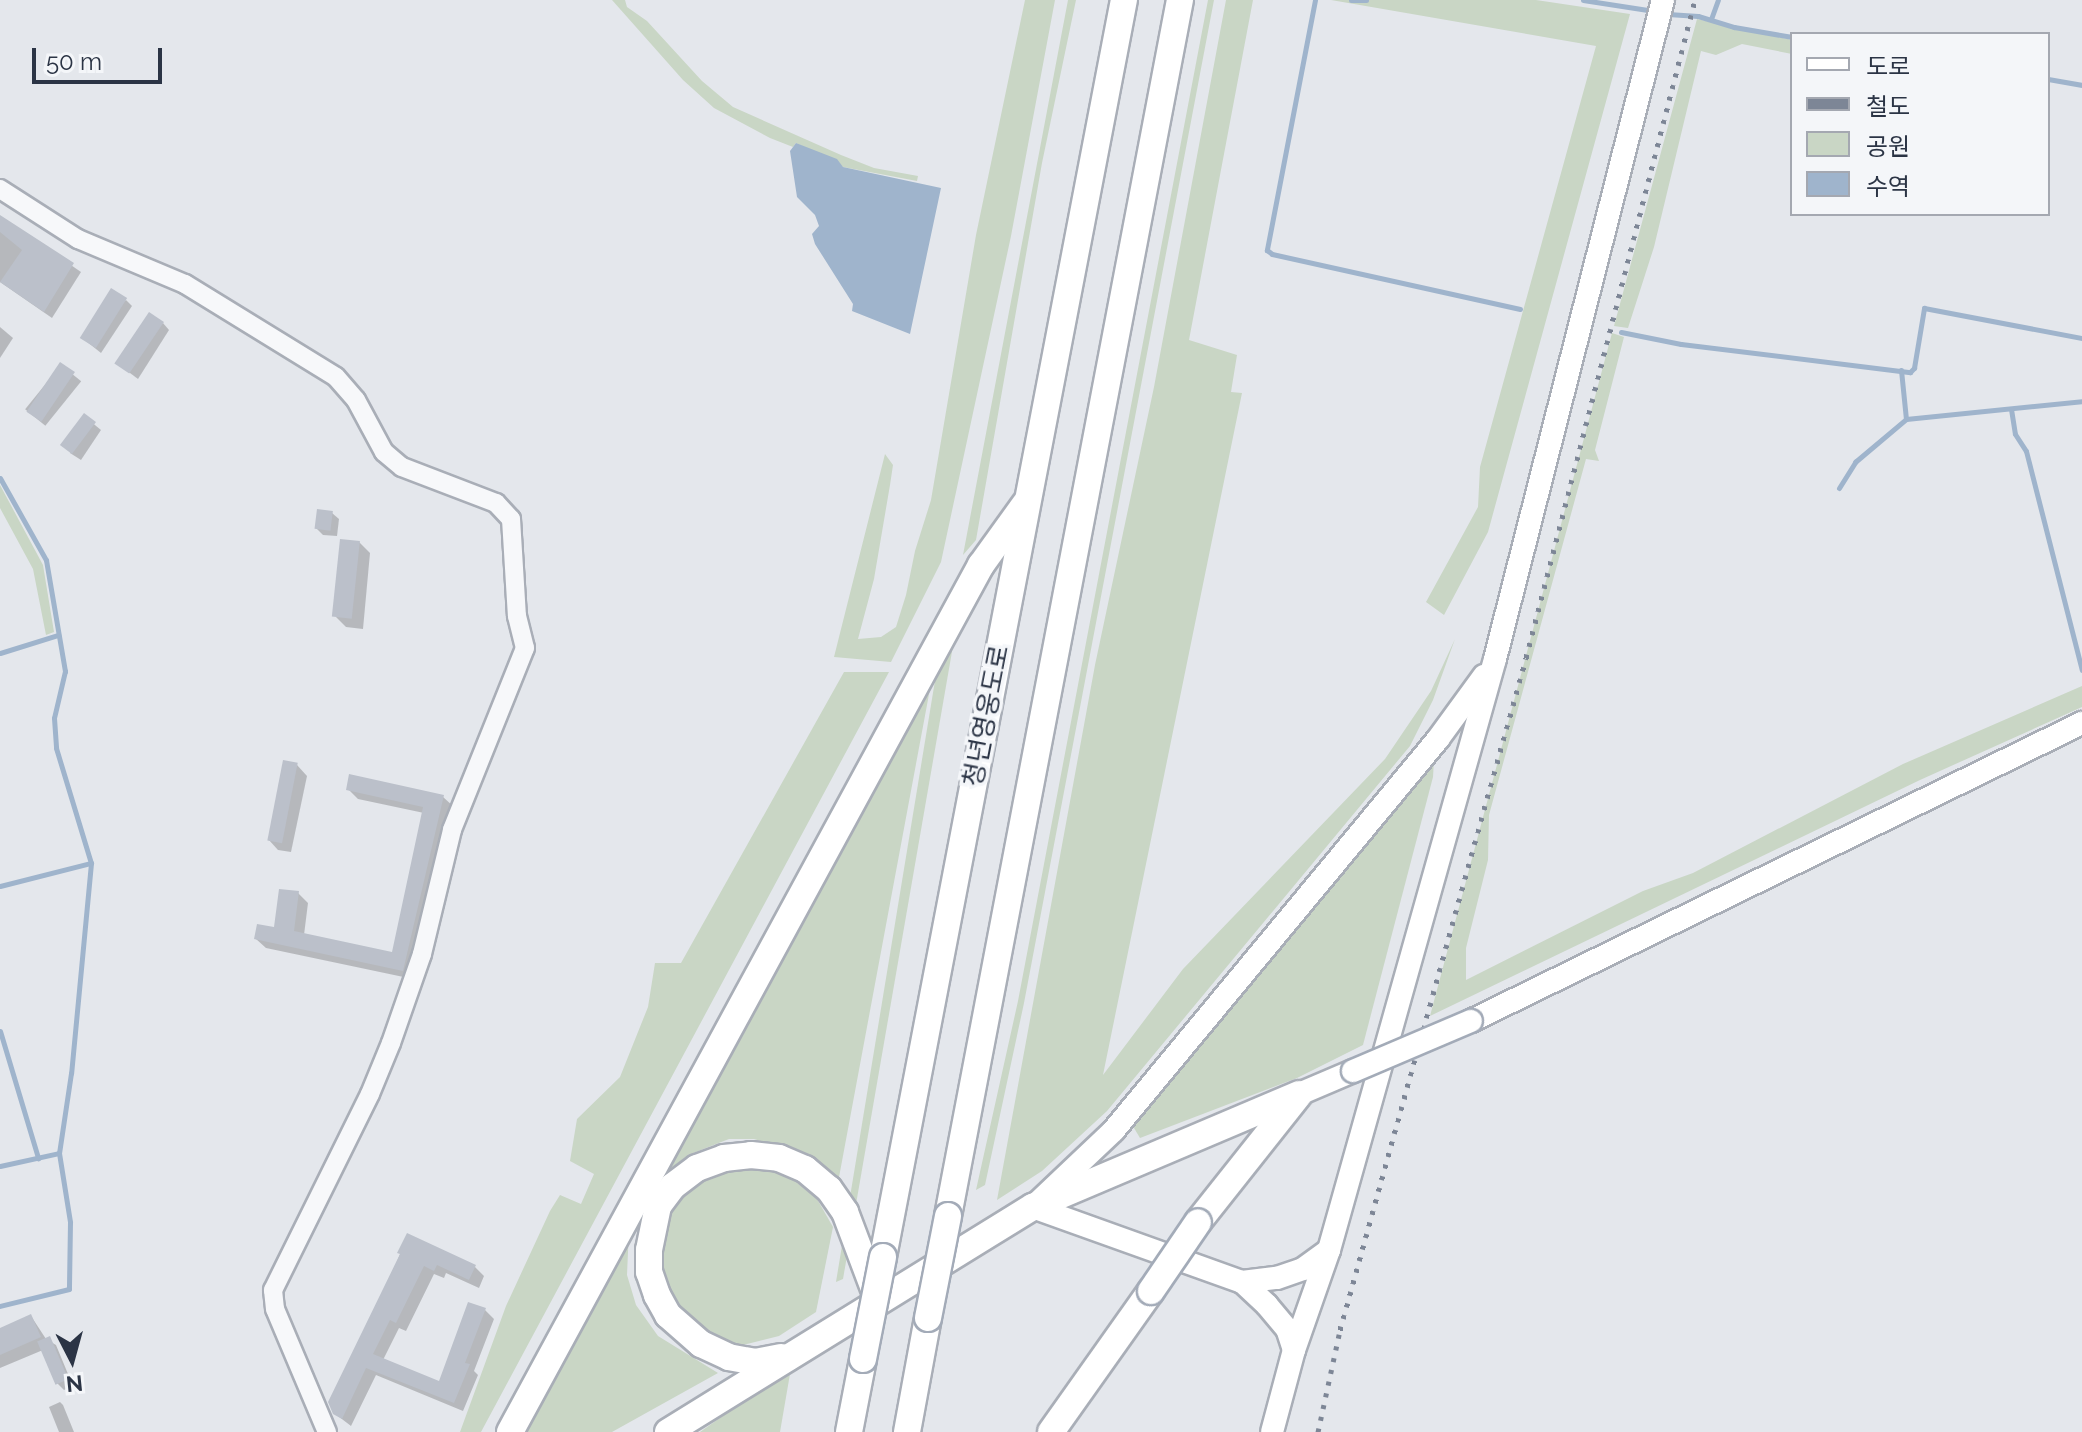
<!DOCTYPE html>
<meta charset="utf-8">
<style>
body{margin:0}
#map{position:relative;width:2082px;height:1432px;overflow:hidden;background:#e4e7ec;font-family:Raleway,"Noto Sans KR",sans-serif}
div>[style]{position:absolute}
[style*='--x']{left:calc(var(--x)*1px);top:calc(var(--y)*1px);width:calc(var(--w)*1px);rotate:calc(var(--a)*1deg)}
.green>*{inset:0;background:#c9d6c5}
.water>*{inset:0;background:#9fb4cc}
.shadow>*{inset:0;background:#0003;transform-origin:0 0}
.stream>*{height:5px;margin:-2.5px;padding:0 2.5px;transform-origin:2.5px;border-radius:2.5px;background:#9fb4cc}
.building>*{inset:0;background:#bbc0ca;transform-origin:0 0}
.roads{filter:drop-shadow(2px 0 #a9aeb7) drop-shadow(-2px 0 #a9aeb7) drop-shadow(0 2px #a9aeb7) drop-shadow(0 -2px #a9aeb7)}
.minor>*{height:18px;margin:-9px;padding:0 9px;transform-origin:9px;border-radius:9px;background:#f7f8fa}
.major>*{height:22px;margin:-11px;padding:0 11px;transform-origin:11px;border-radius:11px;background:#fff}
.highway>*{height:26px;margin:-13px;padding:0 13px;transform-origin:13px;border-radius:13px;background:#fff}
.rail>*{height:5px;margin-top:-2.5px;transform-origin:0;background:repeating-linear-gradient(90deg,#7d8696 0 4px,transparent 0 12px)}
.bridges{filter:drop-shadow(2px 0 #a3abb8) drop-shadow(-2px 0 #a3abb8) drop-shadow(0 2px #a3abb8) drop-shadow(0 -2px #a3abb8)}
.major-bridge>*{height:22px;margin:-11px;padding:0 11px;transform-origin:11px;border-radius:11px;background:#fff}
.highway-bridge>*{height:26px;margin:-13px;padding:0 13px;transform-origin:13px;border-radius:13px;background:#fff}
span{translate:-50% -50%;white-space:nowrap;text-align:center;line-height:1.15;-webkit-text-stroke:7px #f4f6f9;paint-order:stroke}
.street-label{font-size:26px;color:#2b3445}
.legend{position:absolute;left:1790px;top:32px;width:260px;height:184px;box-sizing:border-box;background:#f4f6f9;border:2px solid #a4a8b1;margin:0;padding:10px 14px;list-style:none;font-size:24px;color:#2b3445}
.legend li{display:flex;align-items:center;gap:16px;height:40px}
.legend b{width:40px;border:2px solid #a4a8b1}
.north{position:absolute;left:32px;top:1320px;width:80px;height:80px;-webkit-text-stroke:6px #f4f6f9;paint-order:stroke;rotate:174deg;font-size:22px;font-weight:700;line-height:32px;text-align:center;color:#2b3445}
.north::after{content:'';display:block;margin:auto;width:28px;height:36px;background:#2b3445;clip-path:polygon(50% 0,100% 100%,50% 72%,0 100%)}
.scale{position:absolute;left:32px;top:48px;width:130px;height:36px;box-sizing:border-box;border:4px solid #2b3445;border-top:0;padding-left:10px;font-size:24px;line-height:28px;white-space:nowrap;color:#2b3445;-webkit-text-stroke:6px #f4f6f9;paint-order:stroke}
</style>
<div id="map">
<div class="green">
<div style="clip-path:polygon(612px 0,625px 0,627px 7px,647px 21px,702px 81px,733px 107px,841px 155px,874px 168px,918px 176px,917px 181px,843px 167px,796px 143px,793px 147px,770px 138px,714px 108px,683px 80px)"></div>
<div style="clip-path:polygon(1025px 0,1055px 0,1011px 236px,941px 562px,891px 662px,834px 657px,885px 454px,893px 465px,890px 485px,874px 579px,858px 639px,881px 637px,896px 627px,906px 595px,915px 551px,931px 500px,976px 235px)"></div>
<div style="clip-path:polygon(1068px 0,1076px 0,1042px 163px,976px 540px,963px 555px)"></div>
<div style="clip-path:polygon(1208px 0,1214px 0,1024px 1003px,985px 1185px,976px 1190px,1018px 1001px)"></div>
<div style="clip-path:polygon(1226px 0,1253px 0,1189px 340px,1237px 355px,1231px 392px,1242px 393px,1103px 1075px,1183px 969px,1385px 759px,1431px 691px,1455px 639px,1433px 700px,1410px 746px,1107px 1111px,1042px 1171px,997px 1200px,1095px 665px,1154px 387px)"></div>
<div style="clip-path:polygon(1331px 0,1536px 0,1630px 14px,1488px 532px,1444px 615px,1426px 602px,1478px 507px,1480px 467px,1596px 46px)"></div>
<div style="clip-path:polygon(1697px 19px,1792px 40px,1792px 54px,1742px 44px,1716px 55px,1701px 51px,1654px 247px,1628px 328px,1614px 326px)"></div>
<div style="clip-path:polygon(1612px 333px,1624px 337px,1595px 450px,1599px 461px,1586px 459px,1489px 815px,1488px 860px,1466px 948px,1466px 980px,1643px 891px,1693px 873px,1903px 764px,2082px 686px,2082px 707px,1920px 780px,1430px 1016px)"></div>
<div style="clip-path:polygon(0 485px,43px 565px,54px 632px,46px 635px,33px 569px,0 508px)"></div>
<div style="clip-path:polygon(958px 617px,843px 1279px,836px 1282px,944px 626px)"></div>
<div style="clip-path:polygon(935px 662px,837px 1188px,781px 1147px,754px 1139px,729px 1139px,688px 1155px,653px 1184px)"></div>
<div style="clip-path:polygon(844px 672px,889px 672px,481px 1432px,460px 1432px,506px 1306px,550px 1211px,560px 1195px,581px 1204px,594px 1174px,570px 1161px,577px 1119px,620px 1077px,648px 1007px,655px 963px,681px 963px)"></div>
<div style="clip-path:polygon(1434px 760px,1433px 777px,1363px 1045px,1297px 1078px,1140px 1138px,1134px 1128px,1140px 1110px)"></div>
<div style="clip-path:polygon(728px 1164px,772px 1169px,789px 1176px,817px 1199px,833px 1227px,816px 1312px,779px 1336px,739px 1346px,719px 1343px,668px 1306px,654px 1241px,677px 1189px)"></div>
<div style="clip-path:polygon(629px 1229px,627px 1275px,636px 1305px,658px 1336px,718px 1373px,612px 1432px,518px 1432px)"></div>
<div style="clip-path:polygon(791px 1368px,780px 1432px,700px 1432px)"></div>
</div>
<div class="water">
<div style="clip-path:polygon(796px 143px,837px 159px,843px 167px,941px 188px,910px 334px,852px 311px,853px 304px,815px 244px,812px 234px,819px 226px,815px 215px,797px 197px,790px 151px)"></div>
</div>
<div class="shadow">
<div style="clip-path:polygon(0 216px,81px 272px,52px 318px,0 282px)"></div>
<div style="clip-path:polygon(126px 300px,132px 306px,101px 353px,81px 337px)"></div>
<div style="clip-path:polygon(163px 323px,169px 330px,138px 379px,118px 364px)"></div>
<div style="clip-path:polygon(0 327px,13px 338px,0 358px)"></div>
<div style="left:61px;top:365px;width:26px;height:57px;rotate:39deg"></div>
<div style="clip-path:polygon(84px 416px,101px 430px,81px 460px,70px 453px)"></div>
<div style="clip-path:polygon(332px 513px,339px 519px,337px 536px,323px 535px,316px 528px)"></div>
<div style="clip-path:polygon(359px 542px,370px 553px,363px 629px,346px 627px,336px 617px)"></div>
<div style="clip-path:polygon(297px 765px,307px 776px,291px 852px,278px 850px,268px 839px)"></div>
<div style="clip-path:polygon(349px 790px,443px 797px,453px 806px,413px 979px,266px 948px,256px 939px,276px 930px,298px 893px,308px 903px,304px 935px,394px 954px,424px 813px,358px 799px)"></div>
<div style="clip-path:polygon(408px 1235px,475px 1267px,484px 1276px,479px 1288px,446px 1273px,444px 1278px,434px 1274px,406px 1331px,399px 1328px,383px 1360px,440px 1383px,485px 1310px,494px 1319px,474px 1371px,478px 1375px,463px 1411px,376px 1375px,351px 1426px,334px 1413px)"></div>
<div style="clip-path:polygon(31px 1316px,46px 1339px,56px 1345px,73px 1386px,64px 1390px,57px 1383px,43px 1350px,0 1368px,0 1330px)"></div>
<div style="clip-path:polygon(60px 1402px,63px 1405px,74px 1432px,59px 1432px,49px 1407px)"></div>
</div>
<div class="stream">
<div style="--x:1315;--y:0;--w:255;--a:100.9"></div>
<div style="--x:1267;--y:250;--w:6;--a:39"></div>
<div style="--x:1272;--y:254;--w:254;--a:12.5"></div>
<div style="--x:1351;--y:0;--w:15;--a:0"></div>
<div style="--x:1583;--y:0;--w:72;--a:8.8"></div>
<div style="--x:1668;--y:14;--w:30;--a:4"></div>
<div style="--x:1698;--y:16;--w:38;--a:17"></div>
<div style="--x:1734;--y:27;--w:59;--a:9.8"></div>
<div style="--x:1711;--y:19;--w:20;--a:-70"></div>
<div style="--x:2048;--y:79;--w:35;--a:10"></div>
<div style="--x:1621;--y:332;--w:61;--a:11.3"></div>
<div style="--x:1681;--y:344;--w:231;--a:7"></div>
<div style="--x:1910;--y:372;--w:6;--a:-45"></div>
<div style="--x:1914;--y:368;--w:61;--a:-80.5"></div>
<div style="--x:1924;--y:308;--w:161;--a:10.8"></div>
<div style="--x:1901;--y:370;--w:49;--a:84.2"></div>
<div style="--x:1906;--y:419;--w:177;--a:-5.8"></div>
<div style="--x:2011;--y:409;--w:25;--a:81"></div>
<div style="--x:2015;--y:434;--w:20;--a:57"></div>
<div style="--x:2026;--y:451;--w:226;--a:75.7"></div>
<div style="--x:0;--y:478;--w:94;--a:60.7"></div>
<div style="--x:46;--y:560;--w:113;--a:80.3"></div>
<div style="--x:65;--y:671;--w:48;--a:103.2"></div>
<div style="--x:54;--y:718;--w:30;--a:86"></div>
<div style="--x:56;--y:748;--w:120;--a:73.1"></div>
<div style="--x:91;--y:863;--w:211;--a:95.4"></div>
<div style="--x:71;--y:1073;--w:81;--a:98.5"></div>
<div style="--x:59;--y:1153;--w:70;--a:80.9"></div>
<div style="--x:70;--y:1222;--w:67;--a:90.9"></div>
<div style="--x:69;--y:1289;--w:71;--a:166.2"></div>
<div style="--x:1839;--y:488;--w:31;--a:-58"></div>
<div style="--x:1855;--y:462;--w:67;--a:-40.1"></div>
<div style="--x:0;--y:653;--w:61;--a:-17.2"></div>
<div style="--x:0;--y:886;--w:94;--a:-14.2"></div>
<div style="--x:0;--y:1031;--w:133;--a:73.3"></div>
<div style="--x:0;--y:1166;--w:60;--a:-12.4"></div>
</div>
<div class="building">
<div style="clip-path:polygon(0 215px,74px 263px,44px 312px,0 282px,22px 250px,0 232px)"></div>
<div style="left:111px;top:288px;width:19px;height:59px;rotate:32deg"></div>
<div style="left:149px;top:312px;width:18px;height:62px;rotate:34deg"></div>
<div style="left:60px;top:362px;width:18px;height:60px;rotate:34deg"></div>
<div style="left:84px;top:413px;width:15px;height:40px;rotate:37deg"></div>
<div style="left:317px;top:509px;width:16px;height:20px;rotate:7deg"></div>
<div style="left:340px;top:539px;width:20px;height:78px;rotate:6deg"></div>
<div style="left:283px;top:760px;width:15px;height:82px;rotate:11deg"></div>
<div style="clip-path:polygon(349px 774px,444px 795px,403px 971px,254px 939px,257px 924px,274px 927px,279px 889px,299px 891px,294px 931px,392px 952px,423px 807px,346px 790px)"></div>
<div style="clip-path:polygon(407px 1233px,476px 1265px,469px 1280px,437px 1265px,434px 1271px,424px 1266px,396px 1323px,390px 1320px,373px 1354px,439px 1381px,468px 1302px,486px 1308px,465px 1363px,470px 1364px,454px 1403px,366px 1368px,342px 1419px,333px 1414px,328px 1402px,400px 1254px,397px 1253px)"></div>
<div style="clip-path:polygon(31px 1314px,41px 1337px,0 1355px,0 1328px)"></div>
<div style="left:50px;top:1336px;width:47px;height:14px;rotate:67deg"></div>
</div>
<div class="roads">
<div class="minor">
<div style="--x:0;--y:189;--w:93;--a:32.7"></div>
<div style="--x:78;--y:239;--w:116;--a:22.8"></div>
<div style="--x:185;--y:284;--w:177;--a:31.6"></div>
<div style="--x:336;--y:377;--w:30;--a:49"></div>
<div style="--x:356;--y:400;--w:59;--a:61.7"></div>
<div style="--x:384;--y:452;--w:23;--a:40"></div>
<div style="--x:402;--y:467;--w:101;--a:21"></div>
<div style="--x:496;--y:503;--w:22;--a:47"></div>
<div style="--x:511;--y:519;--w:97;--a:86.5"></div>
<div style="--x:517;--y:616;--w:33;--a:76"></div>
<div style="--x:525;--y:648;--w:196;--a:111.9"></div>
<div style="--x:452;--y:830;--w:128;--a:103.6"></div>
<div style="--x:422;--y:954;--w:94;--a:109.2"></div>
<div style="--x:391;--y:1043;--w:55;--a:112.4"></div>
<div style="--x:370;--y:1094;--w:219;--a:116.3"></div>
<div style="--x:273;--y:1290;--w:19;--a:84"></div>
<div style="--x:275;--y:1309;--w:134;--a:67.1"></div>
</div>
<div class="major">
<div style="--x:1471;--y:1021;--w:680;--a:-26"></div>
<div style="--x:1299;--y:1094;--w:59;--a:-23.1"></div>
<div style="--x:1242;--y:1282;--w:35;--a:-7"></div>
<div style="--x:1277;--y:1278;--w:28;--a:-19"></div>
<div style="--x:1303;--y:1269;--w:32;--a:-36"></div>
<div style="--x:1294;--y:1350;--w:22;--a:-108"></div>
<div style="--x:1287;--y:1329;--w:31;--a:-130"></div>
<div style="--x:1267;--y:1305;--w:34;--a:-137"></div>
<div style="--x:1242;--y:1282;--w:222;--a:-160.3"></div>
<div style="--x:1033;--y:1207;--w:112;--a:-43.5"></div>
<div style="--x:1114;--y:1130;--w:508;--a:-50.35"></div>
<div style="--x:1438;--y:739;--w:78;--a:-53.9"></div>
<div style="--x:1272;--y:1432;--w:85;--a:-75"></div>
<div style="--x:1294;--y:1350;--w:106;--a:-70.7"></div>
<div style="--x:1329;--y:1250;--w:614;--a:-74.31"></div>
<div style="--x:1495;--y:659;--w:680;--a:-75.7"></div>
</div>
<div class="highway">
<div style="--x:948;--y:1216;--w:1238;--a:-79.2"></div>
<div style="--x:1198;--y:1222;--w:159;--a:-51.6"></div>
<div style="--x:883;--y:1257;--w:1280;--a:-79.15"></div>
<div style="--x:781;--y:1357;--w:25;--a:169"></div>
<div style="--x:756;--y:1362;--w:27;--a:-170"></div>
<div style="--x:729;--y:1357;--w:31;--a:-155"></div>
<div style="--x:701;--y:1344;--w:44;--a:-138.7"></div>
<div style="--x:668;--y:1315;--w:23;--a:-119"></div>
<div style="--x:657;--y:1295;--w:24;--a:-109"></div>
<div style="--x:649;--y:1272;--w:22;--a:-90"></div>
<div style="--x:649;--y:1250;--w:45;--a:-78.4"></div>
<div style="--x:658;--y:1206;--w:25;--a:-53"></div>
<div style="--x:673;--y:1186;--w:30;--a:-37"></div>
<div style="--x:697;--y:1168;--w:29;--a:-20"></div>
<div style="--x:724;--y:1158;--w:27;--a:-6"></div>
<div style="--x:751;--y:1155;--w:28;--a:6"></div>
<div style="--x:779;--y:1158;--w:28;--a:23"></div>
<div style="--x:805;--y:1169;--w:31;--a:40"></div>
<div style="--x:829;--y:1189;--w:28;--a:55"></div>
<div style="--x:845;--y:1212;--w:88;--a:69.3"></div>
<div style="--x:510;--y:1432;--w:987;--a:-61.49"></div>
<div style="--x:981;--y:565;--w:75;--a:-54.2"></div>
<div style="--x:668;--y:1432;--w:429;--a:-31.7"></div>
<div style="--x:1033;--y:1207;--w:289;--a:-23"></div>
<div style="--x:849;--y:1432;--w:74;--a:-79.1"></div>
<div style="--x:907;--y:1432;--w:116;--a:-79.6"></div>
<div style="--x:1051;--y:1432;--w:173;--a:-54.7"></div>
</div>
</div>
<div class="rail">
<div style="--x:1318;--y:1432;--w:104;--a:-77.8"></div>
<div style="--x:1340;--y:1330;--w:697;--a:-74.53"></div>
<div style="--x:1526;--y:658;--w:679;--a:-75.6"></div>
</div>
<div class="bridges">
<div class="major-bridge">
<div style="--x:1353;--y:1071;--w:128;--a:-23"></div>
</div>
<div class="highway-bridge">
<div style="--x:1151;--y:1291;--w:83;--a:-55.7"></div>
<div style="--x:928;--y:1318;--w:104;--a:-78.9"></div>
<div style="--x:863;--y:1359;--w:104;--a:-78.9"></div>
</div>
</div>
<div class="street-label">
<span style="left:987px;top:716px;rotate:-79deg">청년영웅도로</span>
</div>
<ul class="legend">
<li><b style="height:10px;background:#fff"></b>도로</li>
<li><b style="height:10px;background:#7d8696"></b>철도</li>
<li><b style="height:22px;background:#c9d6c5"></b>공원</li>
<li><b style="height:22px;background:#9fb4cc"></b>수역</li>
</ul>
<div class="north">N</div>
<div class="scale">50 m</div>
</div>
